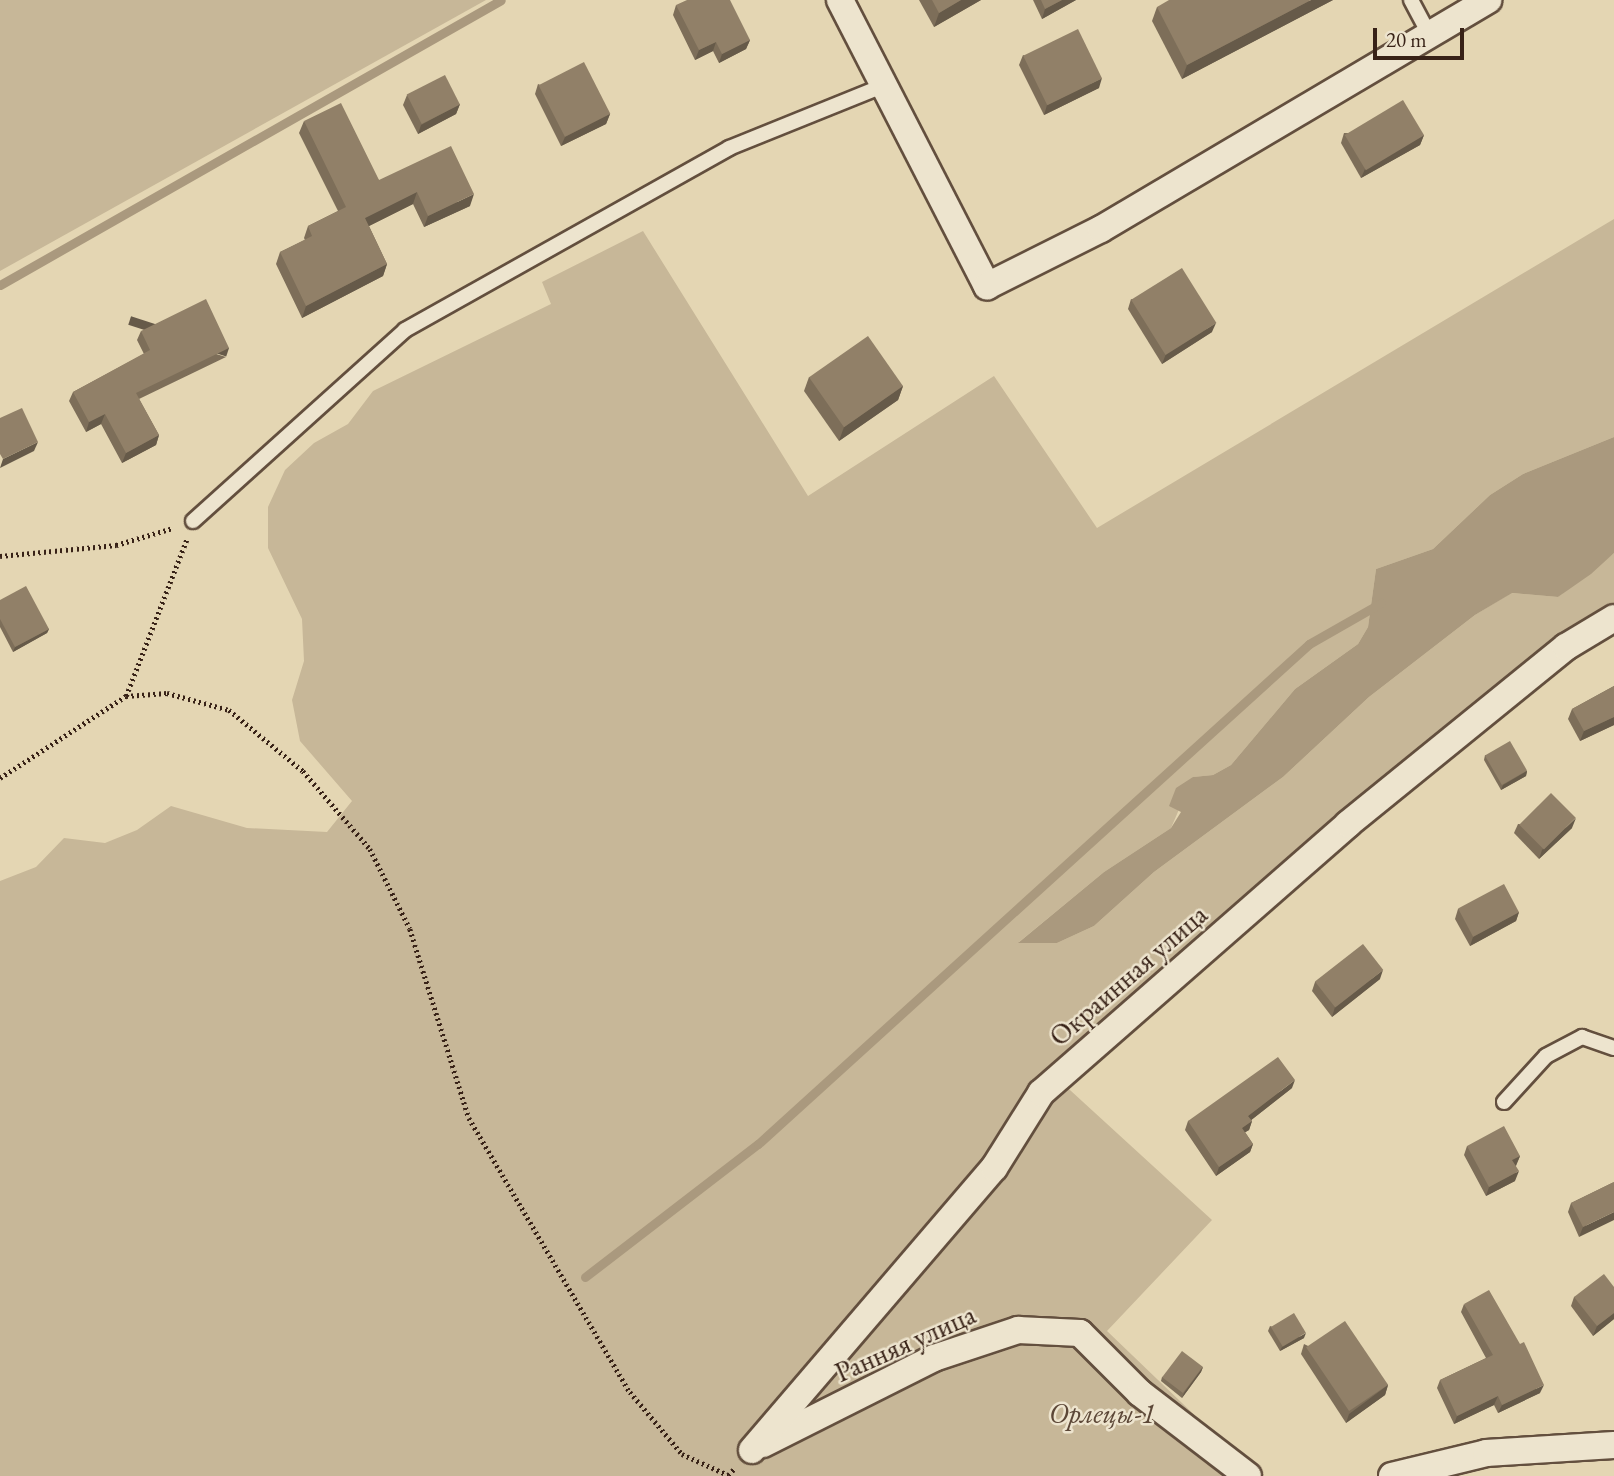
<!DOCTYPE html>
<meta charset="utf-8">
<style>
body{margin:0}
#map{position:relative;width:1614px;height:1476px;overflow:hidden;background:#e4d6b3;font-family:"EB Garamond",serif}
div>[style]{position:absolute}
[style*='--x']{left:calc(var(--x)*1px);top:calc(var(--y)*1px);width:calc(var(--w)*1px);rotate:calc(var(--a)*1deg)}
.green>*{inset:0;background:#c7b798}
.water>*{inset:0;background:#aa997e}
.stream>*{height:9px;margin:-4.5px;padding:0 4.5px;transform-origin:4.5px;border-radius:4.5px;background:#aa997e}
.path>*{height:4.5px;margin-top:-2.25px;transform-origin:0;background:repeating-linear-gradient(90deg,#382217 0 2px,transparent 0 5.5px)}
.roads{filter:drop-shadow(2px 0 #634f3e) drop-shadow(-2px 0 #634f3e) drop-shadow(0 2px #634f3e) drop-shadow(0 -2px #634f3e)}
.service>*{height:14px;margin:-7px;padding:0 7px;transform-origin:7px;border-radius:7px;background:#ede4ce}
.minor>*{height:26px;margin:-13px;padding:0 13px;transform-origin:13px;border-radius:13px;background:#ede4ce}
.wall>*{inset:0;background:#7d6e59}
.shaded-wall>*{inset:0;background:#665a49;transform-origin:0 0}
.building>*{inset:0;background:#918068;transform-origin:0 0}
span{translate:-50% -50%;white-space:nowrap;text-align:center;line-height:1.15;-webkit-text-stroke:5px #ede4ce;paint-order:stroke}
.street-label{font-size:28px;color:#382217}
.park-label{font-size:28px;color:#5c4737;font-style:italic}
.scale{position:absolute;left:1373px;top:28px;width:91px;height:32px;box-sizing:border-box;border:4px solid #382217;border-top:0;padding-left:9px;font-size:21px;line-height:24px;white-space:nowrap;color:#382217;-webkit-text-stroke:5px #ede4ce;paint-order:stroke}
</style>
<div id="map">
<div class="green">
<div style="clip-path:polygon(0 0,486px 0,0 271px)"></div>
<div style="clip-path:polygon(1614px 219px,1614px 437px,1523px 474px,1490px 495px,1433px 549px,1376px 569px,1368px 627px,1358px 644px,1295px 689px,1231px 765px,1213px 775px,1193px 777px,1171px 828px,1104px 872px,1019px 942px,1057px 943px,1094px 926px,1154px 872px,1283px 777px,1369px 697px,1475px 615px,1511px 593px,1558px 597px,1614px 553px,1614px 605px,1559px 641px,1047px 1069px,1212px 1220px,1107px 1331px,1258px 1476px,0 1476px,0 881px,36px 867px,64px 838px,105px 843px,137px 830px,171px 806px,247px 828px,327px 832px,352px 801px,300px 741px,292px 700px,304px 661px,302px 619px,268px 548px,268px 507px,285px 470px,314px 443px,348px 424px,373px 391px,551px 304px,542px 282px,643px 231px,808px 496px,994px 376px,1097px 528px)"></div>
</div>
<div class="water">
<div style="clip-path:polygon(1614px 437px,1614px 553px,1591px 574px,1558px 597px,1512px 593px,1475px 615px,1369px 697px,1283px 777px,1154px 872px,1094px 926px,1057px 943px,1018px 943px,1104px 872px,1171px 828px,1181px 812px,1169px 806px,1176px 788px,1193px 777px,1213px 775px,1231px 765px,1295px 689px,1358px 644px,1368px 627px,1376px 569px,1433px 549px,1490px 495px,1523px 474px)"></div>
</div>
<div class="stream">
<div style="--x:0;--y:285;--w:576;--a:-29.63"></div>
<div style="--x:585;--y:1277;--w:218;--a:-37.6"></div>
<div style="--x:758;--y:1144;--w:744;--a:-42.22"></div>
<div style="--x:1309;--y:644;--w:83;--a:-29.7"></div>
</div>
<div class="path">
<div style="--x:0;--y:556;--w:117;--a:-5.4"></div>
<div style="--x:116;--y:545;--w:59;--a:-16.6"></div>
<div style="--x:126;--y:696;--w:168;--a:-68.8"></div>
<div style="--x:0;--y:778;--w:150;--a:-33.1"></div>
<div style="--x:126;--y:696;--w:41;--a:-4.2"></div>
<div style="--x:167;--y:693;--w:64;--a:15.3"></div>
<div style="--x:229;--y:710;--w:96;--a:39.5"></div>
<div style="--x:303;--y:771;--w:103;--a:49.3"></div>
<div style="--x:370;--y:849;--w:89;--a:63.4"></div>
<div style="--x:410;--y:929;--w:198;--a:72.7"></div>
<div style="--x:469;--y:1118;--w:318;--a:59.6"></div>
<div style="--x:630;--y:1392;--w:81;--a:50"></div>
<div style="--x:682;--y:1454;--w:51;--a:24.5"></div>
<div style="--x:728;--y:1475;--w:10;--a:-45"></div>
</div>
<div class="roads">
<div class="service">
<div style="--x:1411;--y:0;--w:36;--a:62"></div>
<div style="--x:193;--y:521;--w:285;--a:-42"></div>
<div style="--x:405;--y:330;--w:372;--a:-29.3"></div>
<div style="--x:729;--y:148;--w:168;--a:-22"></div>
<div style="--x:1504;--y:1102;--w:62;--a:-47.6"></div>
<div style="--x:1546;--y:1056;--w:41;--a:-27.8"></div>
<div style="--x:1582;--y:1037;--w:34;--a:19"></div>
</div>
<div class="minor">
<div style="--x:840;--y:0;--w:322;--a:62.8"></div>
<div style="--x:987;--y:286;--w:127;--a:-26.6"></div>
<div style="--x:1101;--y:229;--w:450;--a:-30.6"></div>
<div style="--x:763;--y:1444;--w:191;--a:-26.7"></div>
<div style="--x:934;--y:1358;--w:89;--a:-18.4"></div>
<div style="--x:1018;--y:1330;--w:62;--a:2.8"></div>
<div style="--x:1080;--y:1333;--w:85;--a:45"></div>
<div style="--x:1140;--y:1393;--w:136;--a:37.5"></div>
<div style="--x:752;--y:1450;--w:372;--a:-49.4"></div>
<div style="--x:994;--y:1168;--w:89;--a:-57.9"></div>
<div style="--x:1041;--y:1093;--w:408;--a:-41.2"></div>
<div style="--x:1348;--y:824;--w:281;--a:-39.1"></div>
<div style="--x:1566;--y:647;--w:56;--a:-31.1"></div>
<div style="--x:1392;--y:1476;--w:97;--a:-13.7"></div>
<div style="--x:1486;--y:1453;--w:128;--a:-3.6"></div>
</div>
</div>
<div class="wall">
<div style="clip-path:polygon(919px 0,981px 0,934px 27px)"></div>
<div style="clip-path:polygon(1033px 0,1076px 0,1042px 19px)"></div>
<div style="clip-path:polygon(1333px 0,1182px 79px,1152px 21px,1157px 7px)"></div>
<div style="clip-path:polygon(676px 5px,750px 40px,746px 49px,719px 63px,713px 51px,695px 60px,673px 15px)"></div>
<div style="clip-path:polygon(1023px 55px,1099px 88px,1044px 115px,1019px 65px)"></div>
<div style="clip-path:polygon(538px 84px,610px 114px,606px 124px,561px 146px,535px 94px)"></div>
<div style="clip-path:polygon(407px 95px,460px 104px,456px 114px,418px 134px,403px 105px)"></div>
<div style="clip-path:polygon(304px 121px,379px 180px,470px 206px,424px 227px,413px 204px,369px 226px,387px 264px,383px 276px,302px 318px,276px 264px,280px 252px,305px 240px,304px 238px,308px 226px,338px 211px,299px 133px)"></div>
<div style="clip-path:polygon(1344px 133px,1424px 135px,1420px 145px,1361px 178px,1341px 143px)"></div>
<div style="clip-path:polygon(1131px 299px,1212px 332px,1162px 364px,1128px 309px)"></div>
<div style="clip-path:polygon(141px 331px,226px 357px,139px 399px,159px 435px,156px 445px,122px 463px,101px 424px,86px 432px,69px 401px,73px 392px,144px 354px,137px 340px)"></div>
<div style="clip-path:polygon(809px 377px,903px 386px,898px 400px,839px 441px,804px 391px)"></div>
<div style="clip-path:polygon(0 600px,49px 629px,47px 633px,13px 652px,0 627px)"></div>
<div style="clip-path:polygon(1614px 686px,1614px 725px,1580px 741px,1568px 719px,1572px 709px)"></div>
<div style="clip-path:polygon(1485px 755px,1527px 771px,1526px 776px,1501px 790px,1484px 760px)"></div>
<div style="clip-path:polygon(1518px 824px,1572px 828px,1539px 859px,1514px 833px)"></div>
<div style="clip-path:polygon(1458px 909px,1519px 912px,1516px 921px,1470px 946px,1455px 919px)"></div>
<div style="clip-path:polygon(1380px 979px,1332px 1017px,1312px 991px,1315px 982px)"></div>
<div style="clip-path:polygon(1292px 1088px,1251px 1120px,1252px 1121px,1249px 1130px,1245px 1132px,1253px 1144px,1250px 1152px,1216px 1176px,1185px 1130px,1188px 1121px)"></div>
<div style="clip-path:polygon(1467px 1146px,1520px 1156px,1516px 1166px,1515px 1181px,1486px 1196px,1464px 1155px)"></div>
<div style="clip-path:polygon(1614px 1182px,1579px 1237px,1568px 1212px,1571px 1203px)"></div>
<div style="clip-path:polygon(1614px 1287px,1614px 1319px,1593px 1336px,1571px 1306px,1574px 1297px)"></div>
<div style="clip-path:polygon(1464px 1304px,1540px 1393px,1498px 1413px,1494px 1405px,1454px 1424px,1437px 1388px,1440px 1380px,1486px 1358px,1461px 1312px)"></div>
<div style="clip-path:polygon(1270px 1326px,1304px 1338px,1280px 1351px,1268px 1331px)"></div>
<div style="clip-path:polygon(1304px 1344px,1388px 1385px,1385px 1395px,1346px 1423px,1301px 1354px)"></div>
<div style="clip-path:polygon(1203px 1367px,1201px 1372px,1182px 1398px,1161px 1381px,1162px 1377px)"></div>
</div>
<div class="shaded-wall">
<div style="clip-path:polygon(961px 0,981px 0,934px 27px,939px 13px)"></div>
<div style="clip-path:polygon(1062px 0,1076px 0,1042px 19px,1045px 9px)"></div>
<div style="clip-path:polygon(1311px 0,1333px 0,1182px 79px,1187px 65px)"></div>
<div style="clip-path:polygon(750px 40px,746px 49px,719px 63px,722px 54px)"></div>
<div style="clip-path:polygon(716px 42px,713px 51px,695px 60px,699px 50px)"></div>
<div style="clip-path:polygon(1102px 78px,1099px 88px,1044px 115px,1047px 105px)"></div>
<div style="clip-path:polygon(460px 104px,456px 114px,418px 134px,421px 125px)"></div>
<div style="clip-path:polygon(610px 114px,606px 124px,561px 146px,565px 137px)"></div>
<div style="clip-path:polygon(1424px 135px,1420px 145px,1361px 178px,1365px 169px)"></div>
<div style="clip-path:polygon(417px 192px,413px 204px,361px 230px,365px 218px)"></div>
<div style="clip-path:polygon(474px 194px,470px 206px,424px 227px,428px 216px)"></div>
<div style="clip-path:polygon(387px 264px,383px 276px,302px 318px,306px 306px)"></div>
<div style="clip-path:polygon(1216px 323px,1212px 332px,1162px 364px,1166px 354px)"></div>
<div style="left:229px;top:348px;width:9px;height:103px;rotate:108deg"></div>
<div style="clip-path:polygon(903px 386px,898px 400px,839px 441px,844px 427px)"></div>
<div style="clip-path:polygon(105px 414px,101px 424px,86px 432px,89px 422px)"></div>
<div style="clip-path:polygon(159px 435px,156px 445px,122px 463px,126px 453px)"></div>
<div style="clip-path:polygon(38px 442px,34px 451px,0 468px,3px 459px)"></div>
<div style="clip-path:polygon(49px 629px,47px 633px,13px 652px,15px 647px)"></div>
<div style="clip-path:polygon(1614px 717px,1614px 725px,1580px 741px,1584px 731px)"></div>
<div style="clip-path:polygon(1527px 771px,1526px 776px,1501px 790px,1503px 785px)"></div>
<div style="clip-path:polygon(1576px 818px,1572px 828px,1539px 859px,1542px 850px)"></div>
<div style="clip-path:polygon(1519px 912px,1516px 921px,1470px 946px,1473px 937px)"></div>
<div style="clip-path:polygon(1383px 970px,1380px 979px,1332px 1017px,1335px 1007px)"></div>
<div style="clip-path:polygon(1295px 1080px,1292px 1088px,1245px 1125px,1248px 1116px)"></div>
<div style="clip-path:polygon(1252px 1121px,1249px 1130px,1239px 1136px,1242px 1128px)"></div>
<div style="clip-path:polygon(1253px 1144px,1250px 1152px,1216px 1176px,1219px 1167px)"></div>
<div style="clip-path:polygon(1520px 1156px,1516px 1165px,1509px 1169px,1512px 1160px)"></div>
<div style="clip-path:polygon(1519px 1171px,1515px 1181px,1486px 1196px,1489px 1187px)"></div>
<div style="clip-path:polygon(1614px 1212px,1614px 1220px,1579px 1237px,1583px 1227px)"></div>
<div style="clip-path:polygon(1614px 1313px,1614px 1319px,1593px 1336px,1597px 1326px)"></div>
<div style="clip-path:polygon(1306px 1333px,1304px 1338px,1280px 1351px,1282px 1347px)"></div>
<div style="clip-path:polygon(1203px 1367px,1201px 1372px,1182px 1398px,1184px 1393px)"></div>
<div style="clip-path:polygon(1388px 1385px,1385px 1395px,1346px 1423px,1349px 1414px)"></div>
<div style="clip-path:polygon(1544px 1385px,1540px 1393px,1498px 1413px,1502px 1405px)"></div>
<div style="clip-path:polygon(1498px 1396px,1494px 1405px,1454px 1424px,1457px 1416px)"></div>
</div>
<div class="building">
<div style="clip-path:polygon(687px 0,730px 0,750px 40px,722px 54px,716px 42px,699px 50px,676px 5px)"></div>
<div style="clip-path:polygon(932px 0,961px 0,939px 13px)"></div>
<div style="clip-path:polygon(1041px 0,1062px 0,1045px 9px)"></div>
<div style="clip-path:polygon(1169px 0,1311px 0,1187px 65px,1157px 7px)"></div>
<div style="left:1078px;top:29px;width:55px;height:61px;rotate:64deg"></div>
<div style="left:584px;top:62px;width:58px;height:51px;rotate:63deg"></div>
<div style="left:445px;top:75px;width:33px;height:43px;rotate:63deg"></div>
<div style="left:1403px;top:100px;width:41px;height:68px;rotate:59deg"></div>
<div style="clip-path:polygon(341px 103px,379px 180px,451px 146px,474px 194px,428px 216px,417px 192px,365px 218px,387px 264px,306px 306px,280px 252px,312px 236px,308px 226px,346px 207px,304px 121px)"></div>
<div style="left:1182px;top:268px;width:65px;height:60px;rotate:58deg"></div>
<div style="clip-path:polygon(206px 299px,229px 348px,136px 393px,159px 435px,126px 453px,105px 414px,89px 422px,73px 392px,150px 350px,141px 331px)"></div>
<div style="left:868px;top:336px;width:61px;height:72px;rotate:55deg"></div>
<div style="clip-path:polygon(22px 408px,38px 442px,3px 459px,0 454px,0 418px)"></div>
<div style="clip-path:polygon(26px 586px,49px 629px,15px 647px,0 619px,0 600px)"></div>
<div style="clip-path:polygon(1614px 686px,1614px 717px,1584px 731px,1572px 709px)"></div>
<div style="left:1510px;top:741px;width:34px;height:29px;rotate:60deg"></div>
<div style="left:1551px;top:793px;width:35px;height:45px;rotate:45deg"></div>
<div style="left:1504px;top:884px;width:32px;height:52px;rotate:62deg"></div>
<div style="left:1363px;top:944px;width:33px;height:61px;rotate:52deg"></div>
<div style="clip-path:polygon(1278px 1057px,1295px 1080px,1248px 1116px,1252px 1121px,1242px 1128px,1253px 1144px,1219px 1167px,1188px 1121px)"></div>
<div style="clip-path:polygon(1504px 1126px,1520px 1156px,1512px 1160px,1519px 1171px,1489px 1187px,1467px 1146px)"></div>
<div style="clip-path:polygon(1614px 1182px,1614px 1212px,1583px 1227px,1571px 1203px)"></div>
<div style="clip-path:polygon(1604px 1274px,1614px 1287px,1614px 1313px,1597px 1326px,1574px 1297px)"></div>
<div style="clip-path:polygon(1489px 1290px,1520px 1344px,1524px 1342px,1544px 1385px,1502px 1405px,1498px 1396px,1457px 1416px,1440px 1380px,1493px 1355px,1464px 1304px)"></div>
<div style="left:1294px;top:1313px;width:23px;height:27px;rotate:59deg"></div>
<div style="left:1345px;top:1321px;width:77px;height:47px;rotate:56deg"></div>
<div style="left:1182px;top:1351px;width:26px;height:33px;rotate:37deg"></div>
</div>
<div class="street-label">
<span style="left:1128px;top:975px;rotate:-41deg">Окраинная улица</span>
<span style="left:905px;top:1343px;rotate:-24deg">Ранняя улица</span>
</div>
<div class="park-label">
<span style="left:1102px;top:1413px">Орлецы-1</span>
</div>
<div class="scale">20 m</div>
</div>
